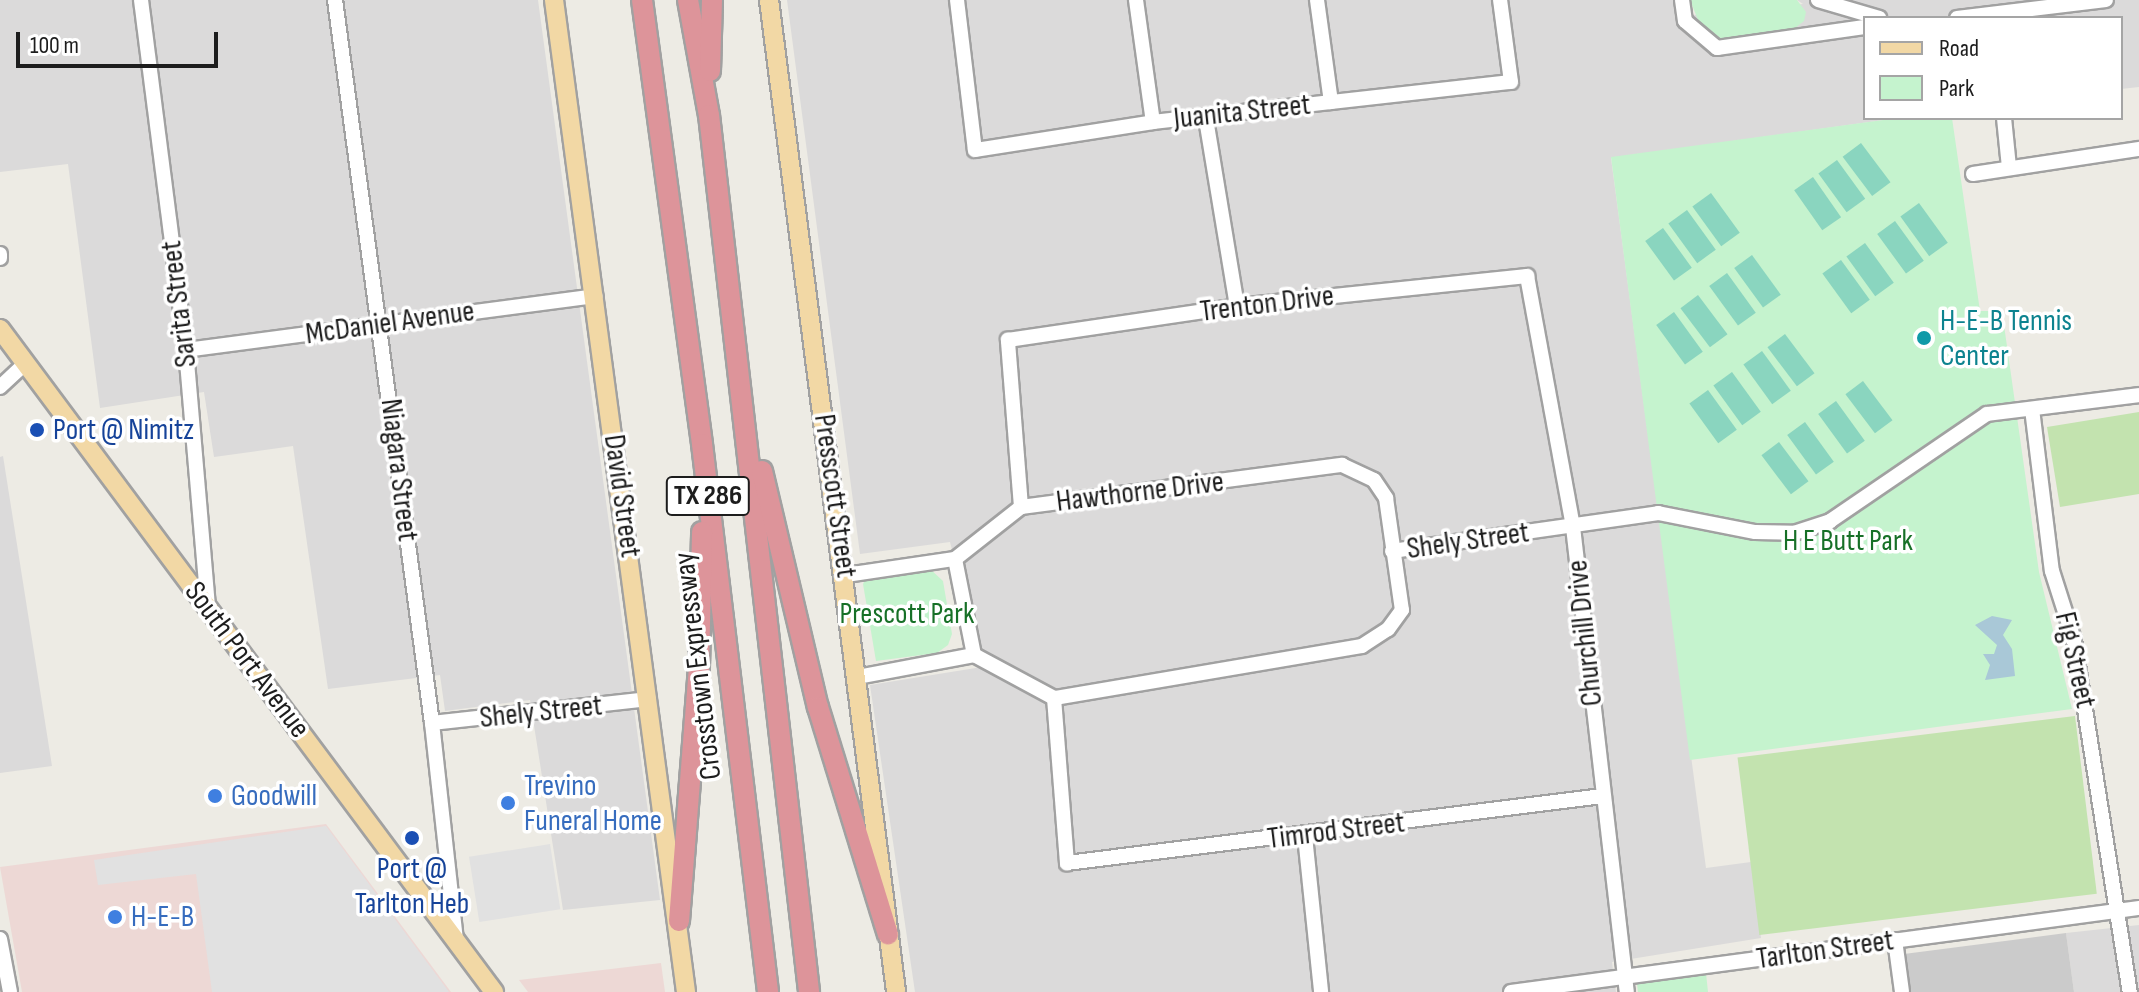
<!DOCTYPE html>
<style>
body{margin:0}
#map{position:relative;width:2139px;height:992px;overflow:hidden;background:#edebe4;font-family:"Sofia Sans Condensed",sans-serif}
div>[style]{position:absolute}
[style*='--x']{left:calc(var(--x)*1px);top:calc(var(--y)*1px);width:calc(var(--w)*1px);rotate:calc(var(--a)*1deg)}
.residential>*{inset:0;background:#dbdada}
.commercial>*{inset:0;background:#edd8d5}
.religious>*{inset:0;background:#cbcbcb}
.grass>*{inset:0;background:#c3e3af;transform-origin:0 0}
.park>*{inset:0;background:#c5f3ce}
.pitch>*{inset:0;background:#8ad5bf;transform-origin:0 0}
.parking>*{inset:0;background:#e1e1e1;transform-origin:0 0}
.water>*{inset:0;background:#a9c8d7}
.roads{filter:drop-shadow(2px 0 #a1a1a1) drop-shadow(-2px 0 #a1a1a1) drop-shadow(0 2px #a1a1a1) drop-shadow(0 -2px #a1a1a1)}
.minor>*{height:14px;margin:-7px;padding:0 7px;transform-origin:7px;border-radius:7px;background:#fff}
.major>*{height:18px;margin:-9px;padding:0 9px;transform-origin:9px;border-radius:9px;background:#f2d8a5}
.highway>*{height:20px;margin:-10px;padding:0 10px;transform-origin:10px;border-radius:10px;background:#dd949a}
.dots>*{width:22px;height:22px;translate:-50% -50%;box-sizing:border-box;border:4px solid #fff;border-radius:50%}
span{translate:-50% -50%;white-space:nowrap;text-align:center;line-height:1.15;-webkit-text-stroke:7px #fff;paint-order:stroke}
.shield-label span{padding:2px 6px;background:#fff;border:2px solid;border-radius:6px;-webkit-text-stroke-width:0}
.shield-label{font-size:28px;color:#1d1d1d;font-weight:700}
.street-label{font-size:30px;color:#1d1d1d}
.culture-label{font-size:30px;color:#0d838f}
.left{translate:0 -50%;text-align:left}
.transit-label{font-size:30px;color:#164399}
.park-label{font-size:30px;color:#177027}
.shop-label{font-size:30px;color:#366cbe}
.legend{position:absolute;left:1863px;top:16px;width:260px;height:104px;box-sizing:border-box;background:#fff;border:2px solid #a5a5a5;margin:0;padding:10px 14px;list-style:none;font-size:24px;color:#1d1d1d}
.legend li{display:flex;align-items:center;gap:16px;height:40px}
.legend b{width:40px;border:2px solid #a5a5a5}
.scale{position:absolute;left:16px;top:32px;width:202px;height:36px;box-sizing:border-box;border:4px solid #1d1d1d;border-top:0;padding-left:10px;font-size:24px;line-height:28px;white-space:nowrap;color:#1d1d1d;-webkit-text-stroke:6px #fff;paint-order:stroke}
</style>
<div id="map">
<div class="residential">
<div style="clip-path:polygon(0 0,538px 0,660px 900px,563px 910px,530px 700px,445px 711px,440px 675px,328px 689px,293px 446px,214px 457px,204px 392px,100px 408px,68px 164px,0 172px)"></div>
<div style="clip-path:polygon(787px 0,1690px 0,1693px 15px,1803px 4px,1797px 0,2139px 0,2139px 87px,2121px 89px,2121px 18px,1865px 18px,1865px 118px,1898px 118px,1611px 158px,1706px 868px,1751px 862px,1761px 938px,1612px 962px,1616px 992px,915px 992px,870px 685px,982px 667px,950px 542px,860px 554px)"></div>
<div style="clip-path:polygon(3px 456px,52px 766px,0 773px,0 457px)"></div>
<div style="clip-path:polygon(2139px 925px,2139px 992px,2074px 992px,2066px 933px)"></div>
</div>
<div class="commercial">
<div style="clip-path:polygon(326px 824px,451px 992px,22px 992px,0 867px)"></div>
<div style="clip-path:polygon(661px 963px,665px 992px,528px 992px,519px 980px)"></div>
</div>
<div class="religious">
<div style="clip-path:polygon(2066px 933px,2074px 992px,1910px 992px,1904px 954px)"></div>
</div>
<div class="grass">
<div style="clip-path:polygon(2139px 412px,2139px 494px,2060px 507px,2047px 427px)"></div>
<div style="left:2075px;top:716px;width:179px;height:340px;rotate:83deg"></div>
</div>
<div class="park">
<div style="clip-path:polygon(1690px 0,1797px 0,1806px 12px,1804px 21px,1790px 32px,1725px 40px,1702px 30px)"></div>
<div style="clip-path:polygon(1898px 118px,1952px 118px,1980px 311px,2002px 311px,2039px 572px,2072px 709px,1690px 760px,1611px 157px)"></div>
<div style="clip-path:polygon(929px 568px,943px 581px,952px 634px,948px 645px,937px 653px,876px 661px,863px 584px,867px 576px)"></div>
<div style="clip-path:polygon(1706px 973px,1708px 992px,1638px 992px,1637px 984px)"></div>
</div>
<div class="pitch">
<div style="left:1861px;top:143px;width:49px;height:23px;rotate:53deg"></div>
<div style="left:1837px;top:160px;width:48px;height:23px;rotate:54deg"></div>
<div style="left:1813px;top:177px;width:49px;height:23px;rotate:55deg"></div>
<div style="left:1711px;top:193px;width:49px;height:23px;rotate:54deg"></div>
<div style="left:1919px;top:203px;width:49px;height:23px;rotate:54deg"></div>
<div style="left:1687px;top:210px;width:49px;height:23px;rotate:54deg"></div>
<div style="left:1895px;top:221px;width:49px;height:22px;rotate:54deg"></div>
<div style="left:1663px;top:228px;width:49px;height:22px;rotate:54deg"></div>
<div style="left:1865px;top:243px;width:49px;height:23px;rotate:54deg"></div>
<div style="left:1752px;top:255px;width:49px;height:22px;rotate:54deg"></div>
<div style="left:1841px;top:260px;width:49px;height:23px;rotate:54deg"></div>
<div style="left:1727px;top:273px;width:49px;height:22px;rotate:54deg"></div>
<div style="left:1698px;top:295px;width:49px;height:22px;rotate:53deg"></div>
<div style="left:1674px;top:312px;width:49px;height:22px;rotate:54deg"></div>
<div style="left:1785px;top:334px;width:49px;height:22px;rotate:53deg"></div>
<div style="left:1762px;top:351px;width:49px;height:23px;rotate:54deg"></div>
<div style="left:1732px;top:372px;width:49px;height:23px;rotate:54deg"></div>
<div style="left:1863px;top:381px;width:49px;height:22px;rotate:53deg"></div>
<div style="left:1708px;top:390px;width:49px;height:23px;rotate:54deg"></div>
<div style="left:1836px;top:401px;width:49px;height:22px;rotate:54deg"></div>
<div style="left:1805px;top:422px;width:49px;height:22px;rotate:54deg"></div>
<div style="left:1779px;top:442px;width:49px;height:22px;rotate:53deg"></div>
</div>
<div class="parking">
<div style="clip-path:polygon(326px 826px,449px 992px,212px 992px,196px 874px,98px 885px,94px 860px)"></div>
<div style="left:550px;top:844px;width:66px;height:82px;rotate:81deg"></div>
</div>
<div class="water">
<div style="clip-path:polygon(1992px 616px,2012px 620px,2003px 635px,2012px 649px,2015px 676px,1985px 680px,1990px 665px,1983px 654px,1994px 654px,1997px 645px,1975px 625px)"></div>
</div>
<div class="roads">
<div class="minor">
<div style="--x:141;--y:0;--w:353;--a:82.7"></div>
<div style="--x:186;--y:350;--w:259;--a:85.1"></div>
<div style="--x:335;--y:0;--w:729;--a:82.36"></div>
<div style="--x:432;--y:723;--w:218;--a:83.7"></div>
<div style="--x:957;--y:0;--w:151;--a:83.2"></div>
<div style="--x:975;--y:150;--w:180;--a:-8.9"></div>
<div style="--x:1153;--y:122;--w:360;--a:-6.4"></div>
<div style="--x:1511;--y:82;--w:83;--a:-97.6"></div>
<div style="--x:1136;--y:0;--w:123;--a:82.1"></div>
<div style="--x:1317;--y:0;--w:103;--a:82.2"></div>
<div style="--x:1682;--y:0;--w:21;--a:82"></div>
<div style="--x:1685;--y:21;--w:42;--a:40.2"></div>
<div style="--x:1717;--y:48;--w:149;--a:-8.1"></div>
<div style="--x:1818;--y:0;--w:64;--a:16.4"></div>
<div style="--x:1957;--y:18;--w:150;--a:-6.9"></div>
<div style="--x:2004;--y:118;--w:49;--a:84.2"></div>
<div style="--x:1206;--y:119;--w:190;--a:80.6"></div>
<div style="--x:1973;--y:174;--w:168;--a:-8.6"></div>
<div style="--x:0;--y:254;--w:4;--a:90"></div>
<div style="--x:186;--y:350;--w:413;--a:-7.5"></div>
<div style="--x:0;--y:387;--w:35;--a:-43"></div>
<div style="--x:2032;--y:409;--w:163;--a:83"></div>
<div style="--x:2052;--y:571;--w:72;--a:72.3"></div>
<div style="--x:2074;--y:640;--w:356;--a:81"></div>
<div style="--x:1021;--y:507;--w:168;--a:-94.5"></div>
<div style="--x:1008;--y:340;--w:232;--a:-8.4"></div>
<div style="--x:1237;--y:306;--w:292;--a:-5.9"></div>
<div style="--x:1527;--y:276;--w:255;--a:79.6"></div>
<div style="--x:1573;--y:527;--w:468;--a:83.4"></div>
<div style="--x:1392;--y:551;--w:269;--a:-8.1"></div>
<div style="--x:1658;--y:513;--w:99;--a:11.1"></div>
<div style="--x:1755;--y:532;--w:39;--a:1"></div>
<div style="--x:1794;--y:533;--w:38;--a:-18"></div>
<div style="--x:1830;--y:521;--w:190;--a:-34.3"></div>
<div style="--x:1987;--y:414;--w:153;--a:-7.1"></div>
<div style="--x:955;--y:559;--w:98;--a:78.8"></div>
<div style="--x:846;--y:575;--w:110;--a:-8.4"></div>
<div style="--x:955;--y:559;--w:84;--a:-38.2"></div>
<div style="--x:1021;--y:507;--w:324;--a:-7.5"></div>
<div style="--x:1342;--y:465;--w:35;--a:25"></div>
<div style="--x:1374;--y:480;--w:22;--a:56"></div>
<div style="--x:1386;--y:498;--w:113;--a:81.9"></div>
<div style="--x:1402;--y:610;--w:24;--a:126"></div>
<div style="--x:1388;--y:629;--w:31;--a:147"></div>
<div style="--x:1362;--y:646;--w:312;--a:170.4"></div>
<div style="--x:1054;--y:698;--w:91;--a:-151.7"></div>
<div style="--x:974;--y:655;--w:118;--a:169.3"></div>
<div style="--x:1054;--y:698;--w:166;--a:85.5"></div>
<div style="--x:1067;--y:863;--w:540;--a:-7.13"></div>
<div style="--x:432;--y:723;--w:218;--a:-6.3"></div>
<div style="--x:1305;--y:836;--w:157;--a:84.1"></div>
<div style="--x:0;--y:939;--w:54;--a:79.3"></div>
<div style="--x:1895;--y:940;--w:52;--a:82.3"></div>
<div style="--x:1511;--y:992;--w:634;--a:-7.62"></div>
</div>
<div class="major">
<div style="--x:554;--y:0;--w:1001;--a:82.42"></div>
<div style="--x:769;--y:0;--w:1000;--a:82.7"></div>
<div style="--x:0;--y:329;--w:827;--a:53.31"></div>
</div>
<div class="highway">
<div style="--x:642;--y:0;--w:448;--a:82.3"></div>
<div style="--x:702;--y:444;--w:552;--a:83.13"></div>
<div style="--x:688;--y:0;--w:117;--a:79.7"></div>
<div style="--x:709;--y:115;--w:883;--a:83.49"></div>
<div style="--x:710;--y:71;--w:71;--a:-88.4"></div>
<div style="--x:762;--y:471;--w:243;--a:76.7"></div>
<div style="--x:818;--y:707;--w:238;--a:72.9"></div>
<div style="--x:679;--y:921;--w:255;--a:-85.5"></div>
<div style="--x:699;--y:667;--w:135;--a:-88.7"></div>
</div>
</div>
<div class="dots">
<div style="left:1924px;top:338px;background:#0f9aa8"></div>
<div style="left:37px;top:430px;background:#1a4fb4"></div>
<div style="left:215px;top:796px;background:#3f7fe0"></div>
<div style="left:508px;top:803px;background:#3f7fe0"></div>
<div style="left:412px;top:838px;background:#1a4fb4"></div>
<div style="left:115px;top:917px;background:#3f7fe0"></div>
</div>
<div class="shield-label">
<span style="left:708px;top:496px">TX 286</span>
</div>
<div class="street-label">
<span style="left:1242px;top:112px;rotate:-6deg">Juanita Street</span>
<span style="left:179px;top:304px;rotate:-97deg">Sarita Street</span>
<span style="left:1267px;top:304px;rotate:-7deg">Trenton Drive</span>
<span style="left:390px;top:323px;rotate:-8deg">McDaniel Avenue</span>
<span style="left:399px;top:470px;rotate:83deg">Niagara Street</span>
<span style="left:1140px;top:492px;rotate:-7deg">Hawthorne Drive</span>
<span style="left:622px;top:496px;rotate:82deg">David Street</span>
<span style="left:835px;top:496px;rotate:82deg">Presscott Street</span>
<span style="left:1468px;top:541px;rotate:-8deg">Shely Street</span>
<span style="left:1585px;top:633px;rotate:-96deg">Churchill Drive</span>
<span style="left:247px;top:660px;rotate:53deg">South Port Avenue</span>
<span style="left:2075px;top:660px;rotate:77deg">Fig Street</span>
<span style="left:698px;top:666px;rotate:-97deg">Crosstown Expressway</span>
<span style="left:541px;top:712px;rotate:-6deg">Shely Street</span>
<span style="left:1336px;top:831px;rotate:-7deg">Timrod Street</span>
<span style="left:1825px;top:950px;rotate:-8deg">Tarlton Street</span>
</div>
<div class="culture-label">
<span class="left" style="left:1940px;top:338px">H-E-B Tennis<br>Center</span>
</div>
<div class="transit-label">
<span class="left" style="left:53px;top:430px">Port @ Nimitz</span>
<span style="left:412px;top:886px">Port @<br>Tarlton Heb</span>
</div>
<div class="park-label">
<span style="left:1848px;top:541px">H E Butt Park</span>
<span style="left:907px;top:614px">Prescott Park</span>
</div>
<div class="shop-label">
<span class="left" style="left:524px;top:803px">Trevino<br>Funeral Home</span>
<span class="left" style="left:231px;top:796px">Goodwill</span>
<span class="left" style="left:131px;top:917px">H-E-B</span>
</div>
<ul class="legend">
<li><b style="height:10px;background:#f2d8a5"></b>Road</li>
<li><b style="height:22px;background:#c5f3ce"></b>Park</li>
</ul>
<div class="scale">100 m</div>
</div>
